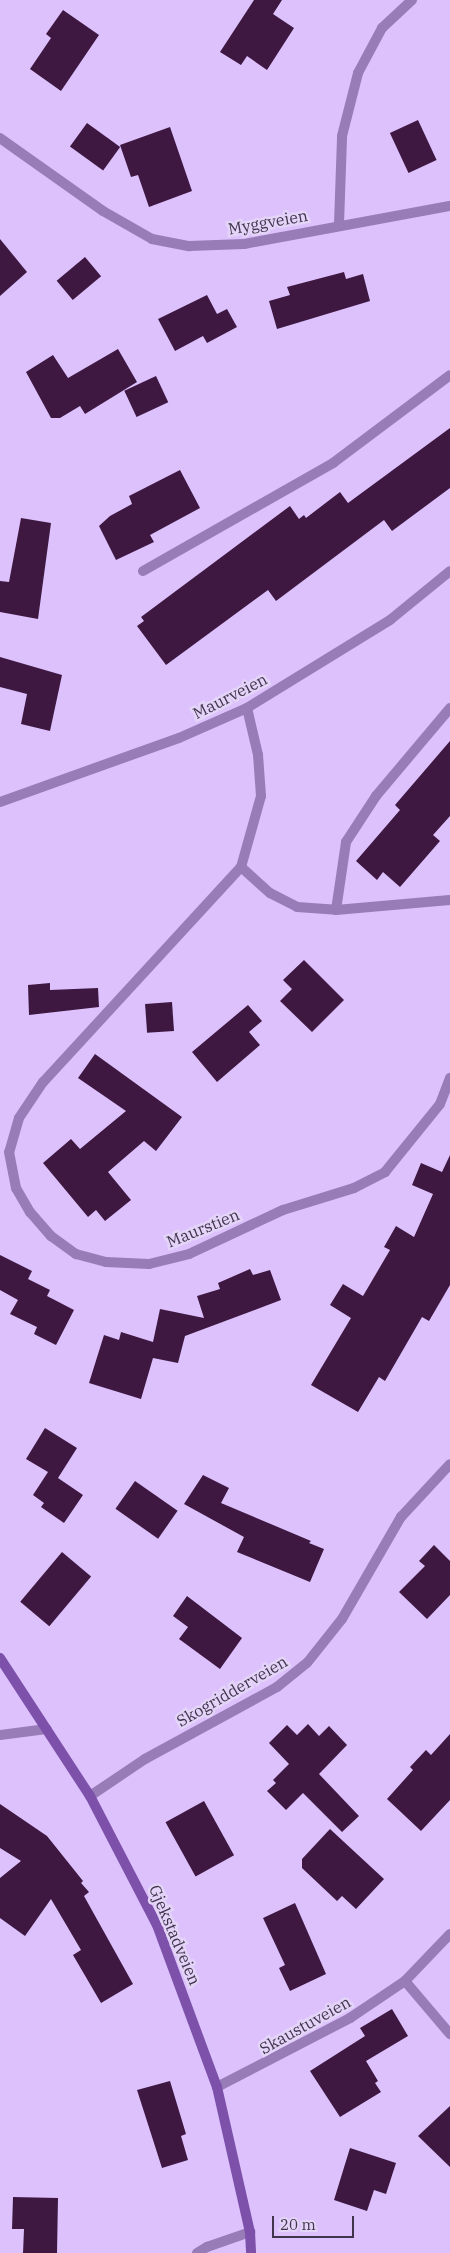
<!DOCTYPE html>
<style>
body{margin:0}
#map{position:relative;width:450px;height:2253px;overflow:hidden;background:#dcc1fd;font-family:"IBM Plex Serif",serif}
div>[style]{position:absolute}
[style*='--x']{left:calc(var(--x)*1px);top:calc(var(--y)*1px);width:calc(var(--w)*1px);rotate:calc(var(--a)*1deg)}
.building>*{inset:0;background:#3e1841;transform-origin:0 0}
.street>*{height:10px;margin:-5px;padding:0 5px;transform-origin:5px;border-radius:5px;background:#987cb8}
.secondary>*{height:10px;margin:-5px;padding:0 5px;transform-origin:5px;border-radius:5px;background:#7d51aa}
span{translate:-50% -50%;white-space:nowrap;text-align:center;line-height:1.15;-webkit-text-stroke:5px #e4d4f8;paint-order:stroke}
.street-label{font-size:16px;color:#40354d}
.scale{position:absolute;left:272px;top:2216px;width:82px;height:22px;box-sizing:border-box;border:2px solid #40354d;border-top:0;padding-left:6px;font-size:15px;line-height:18px;white-space:nowrap;color:#40354d;-webkit-text-stroke:4px #e4d4f8;paint-order:stroke}
</style>
<div id="map">
<div class="building">
<div style="clip-path:polygon(254px 0,282px 0,273px 14px,294px 28px,267px 70px,247px 56px,241px 65px,220px 52px)"></div>
<div style="clip-path:polygon(63px 10px,99px 35px,61px 91px,30px 69px,51px 38px,46px 34px)"></div>
<div style="left:418px;top:120px;width:44px;height:31px;rotate:65deg"></div>
<div style="left:87px;top:123px;width:41px;height:29px;rotate:36deg"></div>
<div style="clip-path:polygon(170px 127px,192px 191px,149px 207px,138px 175px,131px 177px,120px 145px)"></div>
<div style="clip-path:polygon(0 239px,27px 272px,0 296px)"></div>
<div style="left:85px;top:257px;width:25px;height:37px;rotate:50deg"></div>
<div style="clip-path:polygon(344px 272px,346px 279px,363px 274px,370px 301px,277px 329px,269px 301px,290px 295px,287px 287px)"></div>
<div style="clip-path:polygon(207px 295px,217px 314px,227px 309px,237px 327px,207px 343px,203px 336px,175px 351px,158px 319px)"></div>
<div style="clip-path:polygon(118px 349px,137px 382px,85px 414px,80px 406px,60px 418px,51px 418px,26px 372px,53px 355px,68px 378px)"></div>
<div style="left:156px;top:376px;width:29px;height:35px;rotate:65deg"></div>
<div style="clip-path:polygon(450px 428px,450px 488px,392px 531px,384px 520px,276px 601px,268px 590px,166px 665px,137px 626px,144px 621px,141px 617px,290px 506px,299px 519px,304px 515px,306px 518px,340px 492px,348px 503px)"></div>
<div style="clip-path:polygon(180px 470px,200px 508px,150px 535px,154px 542px,116px 560px,99px 526px,110px 516px,132px 504px,129px 496px)"></div>
<div style="clip-path:polygon(21px 518px,51px 523px,38px 619px,0 612px,0 581px,9px 582px)"></div>
<div style="clip-path:polygon(0 657px,62px 675px,50px 731px,21px 724px,27px 694px,0 687px)"></div>
<div style="clip-path:polygon(450px 741px,450px 816px,433px 835px,440px 841px,400px 887px,383px 872px,377px 880px,356px 861px,400px 810px,395px 805px)"></div>
<div style="clip-path:polygon(304px 960px,344px 1000px,312px 1032px,280px 1001px,292px 989px,283px 980px)"></div>
<div style="clip-path:polygon(50px 983px,50px 990px,98px 988px,99px 1007px,29px 1015px,28px 985px)"></div>
<div style="left:172px;top:1002px;width:29px;height:27px;rotate:86deg"></div>
<div style="clip-path:polygon(248px 1005px,262px 1021px,249px 1032px,260px 1045px,217px 1082px,192px 1052px)"></div>
<div style="clip-path:polygon(95px 1054px,182px 1117px,156px 1151px,144px 1141px,108px 1172px,131px 1200px,105px 1221px,96px 1210px,88px 1217px,43px 1163px,71px 1139px,80px 1149px,126px 1111px,78px 1078px)"></div>
<div style="clip-path:polygon(450px 1155px,450px 1285px,429px 1321px,422px 1317px,385px 1381px,379px 1377px,358px 1412px,311px 1385px,351px 1318px,330px 1305px,343px 1284px,363px 1296px,390px 1250px,384px 1247px,396px 1226px,414px 1237px,433px 1194px,412px 1185px,421px 1163px,442px 1172px)"></div>
<div style="clip-path:polygon(0 1255px,32px 1271px,28px 1279px,50px 1290px,47px 1296px,74px 1310px,56px 1345px,34px 1334px,37px 1327px,10px 1314px,18px 1300px,0 1290px)"></div>
<div style="clip-path:polygon(250px 1269px,253px 1275px,270px 1270px,281px 1300px,185px 1336px,178px 1363px,153px 1358px,141px 1399px,89px 1383px,104px 1335px,119px 1340px,121px 1332px,153px 1342px,160px 1309px,204px 1318px,197px 1296px,220px 1289px,218px 1283px)"></div>
<div style="clip-path:polygon(45px 1428px,77px 1448px,58px 1478px,83px 1495px,64px 1523px,41px 1507px,44px 1503px,33px 1495px,48px 1472px,26px 1459px)"></div>
<div style="clip-path:polygon(203px 1475px,229px 1488px,221px 1503px,311px 1541px,309px 1543px,324px 1549px,310px 1582px,237px 1552px,244px 1537px,184px 1504px)"></div>
<div style="left:135px;top:1481px;width:52px;height:34px;rotate:35deg"></div>
<div style="clip-path:polygon(434px 1545px,450px 1561px,450px 1595px,427px 1619px,399px 1592px,425px 1566px,419px 1561px)"></div>
<div style="left:62px;top:1552px;width:38px;height:65px;rotate:40deg"></div>
<div style="clip-path:polygon(187px 1596px,242px 1638px,220px 1669px,179px 1639px,188px 1627px,173px 1616px)"></div>
<div style="clip-path:polygon(308px 1724px,319px 1736px,329px 1726px,347px 1745px,319px 1774px,359px 1816px,342px 1832px,303px 1793px,286px 1810px,267px 1791px,276px 1783px,273px 1780px,289px 1764px,269px 1743px,287px 1725px,297px 1735px)"></div>
<div style="clip-path:polygon(450px 1734px,450px 1800px,421px 1831px,387px 1799px,413px 1770px,410px 1767px,426px 1750px,431px 1755px)"></div>
<div style="left:204px;top:1801px;width:62px;height:44px;rotate:61deg"></div>
<div style="clip-path:polygon(0 1804px,47px 1836px,83px 1881px,81px 1883px,89px 1892px,84px 1896px,133px 1984px,101px 2003px,73px 1955px,81px 1950px,51px 1899px,25px 1936px,0 1918px,0 1878px,21px 1861px,0 1848px)"></div>
<div style="clip-path:polygon(330px 1829px,384px 1879px,356px 1909px,342px 1896px,337px 1901px,302px 1868px,302px 1859px)"></div>
<div style="clip-path:polygon(295px 1903px,326px 1974px,290px 1991px,279px 1968px,285px 1965px,263px 1918px)"></div>
<div style="clip-path:polygon(392px 2009px,408px 2036px,366px 2061px,378px 2081px,375px 2083px,381px 2092px,340px 2117px,310px 2071px,365px 2036px,360px 2028px)"></div>
<div style="clip-path:polygon(170px 2081px,186px 2134px,181px 2136px,188px 2160px,162px 2168px,137px 2090px)"></div>
<div style="clip-path:polygon(450px 2106px,450px 2167px,418px 2136px)"></div>
<div style="clip-path:polygon(350px 2148px,396px 2163px,386px 2194px,374px 2190px,367px 2211px,334px 2200px)"></div>
<div style="clip-path:polygon(13px 2197px,58px 2198px,57px 2253px,23px 2253px,24px 2229px,12px 2229px)"></div>
</div>
<div class="street">
<div style="--x:0;--y:138;--w:126;--a:35.3"></div>
<div style="--x:103;--y:211;--w:56;--a:29.7"></div>
<div style="--x:152;--y:239;--w:38;--a:11"></div>
<div style="--x:189;--y:246;--w:55;--a:-2.1"></div>
<div style="--x:244;--y:244;--w:209;--a:-10.5"></div>
<div style="--x:339;--y:224;--w:88;--a:-88"></div>
<div style="--x:342;--y:136;--w:65;--a:-75.7"></div>
<div style="--x:358;--y:73;--w:51;--a:-61.9"></div>
<div style="--x:382;--y:28;--w:41;--a:-43"></div>
<div style="--x:143;--y:571;--w:219;--a:-29.6"></div>
<div style="--x:333;--y:463;--w:146;--a:-36.9"></div>
<div style="--x:247;--y:708;--w:48;--a:76.8"></div>
<div style="--x:258;--y:755;--w:41;--a:85.8"></div>
<div style="--x:261;--y:796;--w:74;--a:105.7"></div>
<div style="--x:241;--y:867;--w:292;--a:132.6"></div>
<div style="--x:43;--y:1082;--w:43;--a:123.7"></div>
<div style="--x:19;--y:1118;--w:35;--a:106"></div>
<div style="--x:9;--y:1152;--w:37;--a:79"></div>
<div style="--x:16;--y:1188;--w:28;--a:60"></div>
<div style="--x:30;--y:1212;--w:32;--a:49"></div>
<div style="--x:51;--y:1236;--w:31;--a:36"></div>
<div style="--x:76;--y:1254;--w:31;--a:15"></div>
<div style="--x:106;--y:1262;--w:43;--a:2.7"></div>
<div style="--x:149;--y:1264;--w:41;--a:-14"></div>
<div style="--x:189;--y:1254;--w:104;--a:-25.1"></div>
<div style="--x:283;--y:1210;--w:74;--a:-17.2"></div>
<div style="--x:354;--y:1188;--w:35;--a:-27"></div>
<div style="--x:385;--y:1172;--w:87;--a:-51"></div>
<div style="--x:440;--y:1104;--w:28;--a:-69"></div>
<div style="--x:0;--y:802;--w:190;--a:-19.7"></div>
<div style="--x:179;--y:738;--w:74;--a:-23.8"></div>
<div style="--x:247;--y:708;--w:168;--a:-31.6"></div>
<div style="--x:390;--y:620;--w:77;--a:-39.2"></div>
<div style="--x:241;--y:867;--w:39;--a:42"></div>
<div style="--x:270;--y:893;--w:30;--a:27"></div>
<div style="--x:297;--y:907;--w:39;--a:4"></div>
<div style="--x:336;--y:910;--w:114;--a:-5"></div>
<div style="--x:336;--y:910;--w:69;--a:-81.6"></div>
<div style="--x:346;--y:842;--w:55;--a:-56.9"></div>
<div style="--x:376;--y:796;--w:115;--a:-49.9"></div>
<div style="--x:0;--y:1735;--w:47;--a:-7.3"></div>
<div style="--x:90;--y:1796;--w:66;--a:-33.9"></div>
<div style="--x:145;--y:1759;--w:150;--a:-28.6"></div>
<div style="--x:277;--y:1687;--w:38;--a:-39"></div>
<div style="--x:307;--y:1663;--w:56;--a:-51.5"></div>
<div style="--x:342;--y:1619;--w:118;--a:-60"></div>
<div style="--x:401;--y:1517;--w:72;--a:-47.2"></div>
<div style="--x:405;--y:1981;--w:70;--a:49.7"></div>
<div style="--x:217;--y:2087;--w:150;--a:-27.4"></div>
<div style="--x:350;--y:2018;--w:66;--a:-33.9"></div>
<div style="--x:405;--y:1981;--w:65;--a:-46.2"></div>
<div style="--x:197;--y:2253;--w:12;--a:-31"></div>
<div style="--x:207;--y:2247;--w:46;--a:-19.2"></div>
</div>
<div class="secondary">
<div style="--x:0;--y:1658;--w:165;--a:56.9"></div>
<div style="--x:90;--y:1796;--w:145;--a:62.6"></div>
<div style="--x:157;--y:1925;--w:173;--a:69.7"></div>
<div style="--x:217;--y:2087;--w:149;--a:77.2"></div>
<div style="--x:250;--y:2232;--w:21;--a:87"></div>
</div>
<div class="street-label">
<span style="left:268px;top:222px;rotate:-10deg">Myggveien</span>
<span style="left:230px;top:696px;rotate:-27deg">Maurveien</span>
<span style="left:203px;top:1228px;rotate:-22deg">Maurstien</span>
<span style="left:232px;top:1691px;rotate:-30deg">Skogridderveien</span>
<span style="left:175px;top:1935px;rotate:67deg">Gjekstadveien</span>
<span style="left:305px;top:2025px;rotate:-29deg">Skaustuveien</span>
</div>
<div class="scale">20 m</div>
</div>
